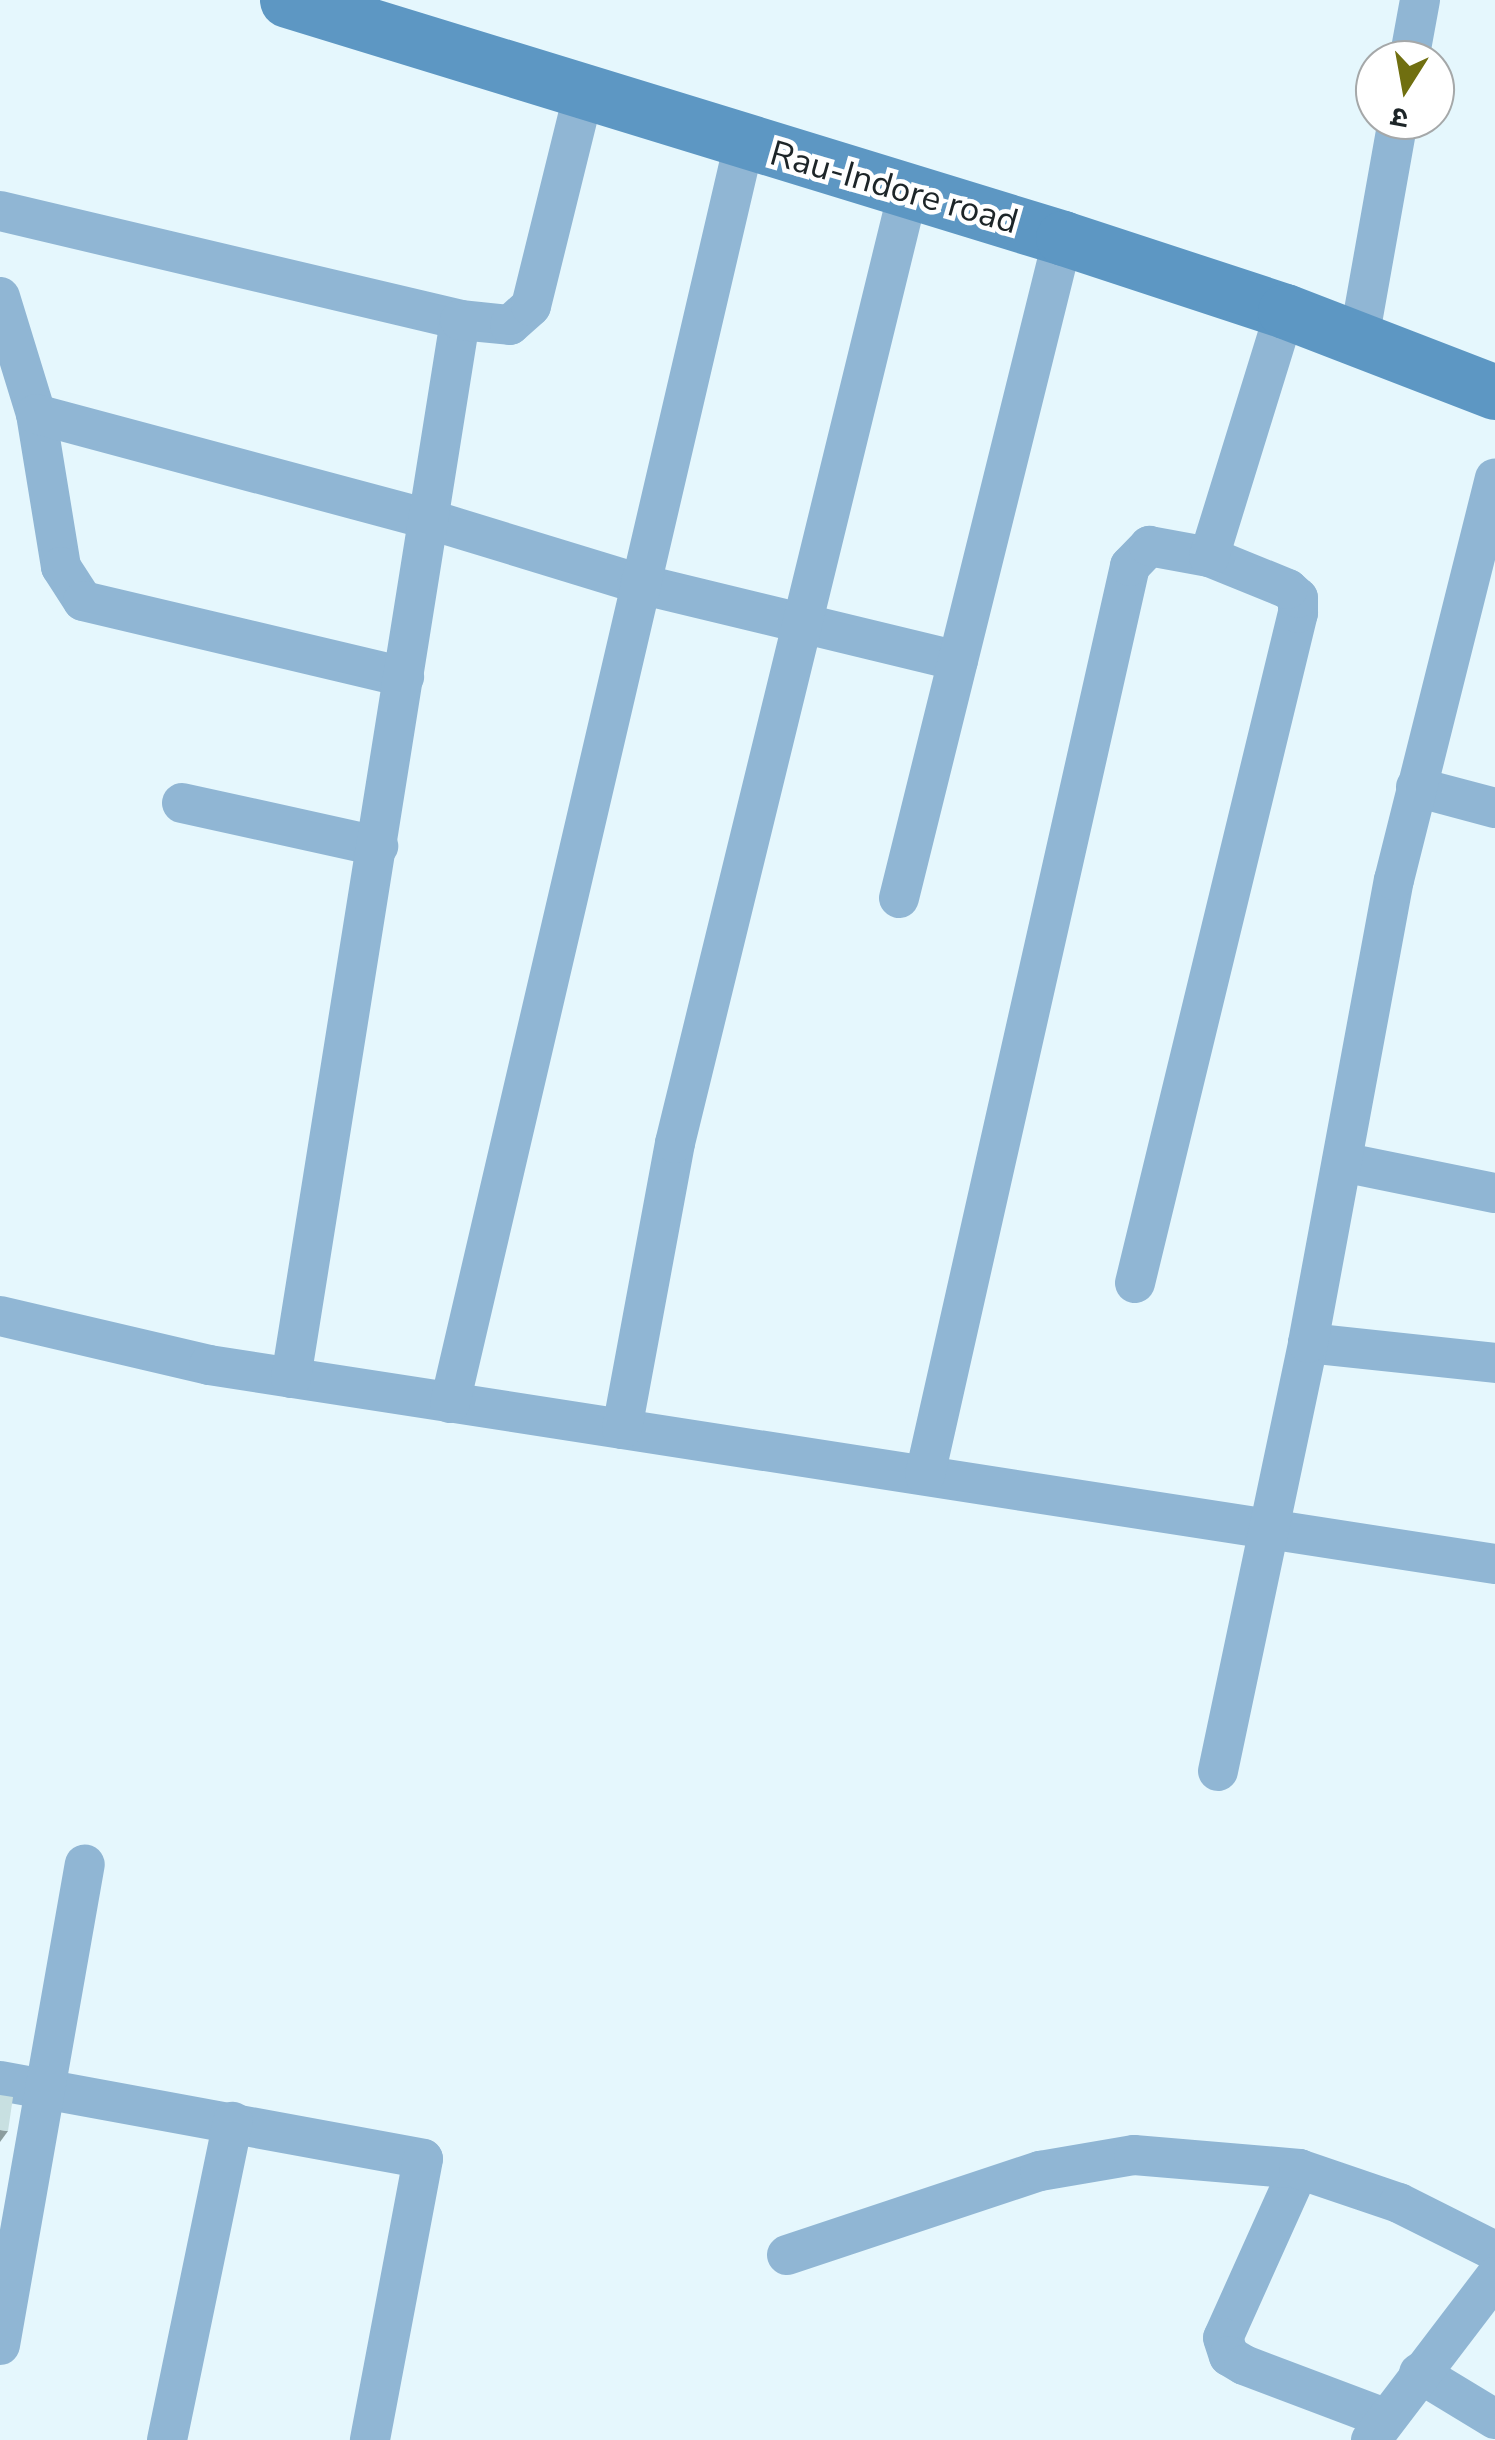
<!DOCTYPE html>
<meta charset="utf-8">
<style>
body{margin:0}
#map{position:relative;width:1495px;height:2440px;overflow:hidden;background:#e5f7fd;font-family:"Nunito Sans","Noto Sans Devanagari",sans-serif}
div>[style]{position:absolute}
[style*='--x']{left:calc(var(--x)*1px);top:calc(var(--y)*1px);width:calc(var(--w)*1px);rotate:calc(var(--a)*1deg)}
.minor>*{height:40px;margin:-20px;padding:0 20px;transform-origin:20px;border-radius:20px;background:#90b6d4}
.secondary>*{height:55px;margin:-27.5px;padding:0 27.5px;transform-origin:27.5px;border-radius:27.5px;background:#5d97c3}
.shaded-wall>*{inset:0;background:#8c9d9e}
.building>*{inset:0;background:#c8e0e1}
span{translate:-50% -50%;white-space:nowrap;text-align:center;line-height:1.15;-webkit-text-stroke:9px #fff;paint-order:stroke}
.street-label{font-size:35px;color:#1d2528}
.north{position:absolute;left:1355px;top:40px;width:100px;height:100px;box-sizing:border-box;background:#fff;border:2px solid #a5a8a9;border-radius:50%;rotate:191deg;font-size:28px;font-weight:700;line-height:40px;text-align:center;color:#1d2528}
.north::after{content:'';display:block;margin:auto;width:35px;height:45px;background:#706f10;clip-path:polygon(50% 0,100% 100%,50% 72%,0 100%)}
</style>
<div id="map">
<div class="minor">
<div style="--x:1409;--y:60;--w:61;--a:-79.6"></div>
<div style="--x:0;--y:211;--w:473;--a:13.3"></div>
<div style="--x:0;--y:297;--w:122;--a:72.9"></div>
<div style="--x:36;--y:414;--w:155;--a:80.7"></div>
<div style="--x:61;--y:567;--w:40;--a:57.1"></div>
<div style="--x:83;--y:601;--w:330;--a:13.3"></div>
<div style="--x:1359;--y:339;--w:222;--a:-79.9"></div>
<div style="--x:36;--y:414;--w:409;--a:15"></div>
<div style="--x:431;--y:520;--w:219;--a:17"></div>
<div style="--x:640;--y:584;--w:327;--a:13.6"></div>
<div style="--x:1416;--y:787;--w:82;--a:14.9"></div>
<div style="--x:182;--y:803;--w:201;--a:12.4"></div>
<div style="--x:899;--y:898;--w:680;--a:-76.05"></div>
<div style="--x:1342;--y:1162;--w:156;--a:11.5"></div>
<div style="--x:1135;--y:1283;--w:690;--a:-76.33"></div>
<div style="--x:1298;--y:613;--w:15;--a:-90"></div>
<div style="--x:1298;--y:598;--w:13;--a:-138"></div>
<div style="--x:1288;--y:589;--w:85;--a:-157.9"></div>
<div style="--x:0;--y:1316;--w:215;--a:13.2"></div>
<div style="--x:209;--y:1365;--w:1301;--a:8.8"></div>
<div style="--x:1308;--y:1343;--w:188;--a:6.1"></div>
<div style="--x:291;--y:1378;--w:1071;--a:-80.92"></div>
<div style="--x:460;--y:320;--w:50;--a:5.7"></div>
<div style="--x:510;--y:325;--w:28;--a:-42"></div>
<div style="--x:531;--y:306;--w:216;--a:-76.1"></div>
<div style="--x:450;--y:1403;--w:1293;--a:-76.86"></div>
<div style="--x:622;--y:1429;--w:291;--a:-79.5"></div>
<div style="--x:675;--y:1143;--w:979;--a:-76.23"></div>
<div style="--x:925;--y:1475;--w:932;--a:-77.29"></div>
<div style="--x:1130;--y:566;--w:28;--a:-46"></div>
<div style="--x:1149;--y:546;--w:61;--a:10.4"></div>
<div style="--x:1209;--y:557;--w:257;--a:-72.8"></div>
<div style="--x:1218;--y:1771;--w:437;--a:-78.1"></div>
<div style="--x:1308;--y:1343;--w:471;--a:-79.5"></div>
<div style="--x:1394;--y:880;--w:414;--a:-75.9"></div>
<div style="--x:0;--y:2081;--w:430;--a:10.4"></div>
<div style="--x:423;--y:2159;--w:286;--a:100.7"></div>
<div style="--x:1299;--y:2169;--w:185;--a:114.2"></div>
<div style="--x:1223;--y:2338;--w:19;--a:72"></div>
<div style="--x:1229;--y:2356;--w:17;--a:31"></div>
<div style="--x:1244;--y:2365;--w:150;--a:20.7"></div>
<div style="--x:787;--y:2255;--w:267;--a:-18.4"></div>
<div style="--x:1040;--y:2171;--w:95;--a:-9.7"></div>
<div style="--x:1134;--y:2155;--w:166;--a:4.8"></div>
<div style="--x:1299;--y:2169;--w:106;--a:18.8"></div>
<div style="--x:1399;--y:2203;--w:107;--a:26.6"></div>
<div style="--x:0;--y:2345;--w:488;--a:-80"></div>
<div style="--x:1419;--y:2373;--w:89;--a:31.2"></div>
<div style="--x:167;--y:2440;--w:325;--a:-78.3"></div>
<div style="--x:1371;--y:2440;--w:205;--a:-52.7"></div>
</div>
<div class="secondary">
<div style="--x:287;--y:0;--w:812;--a:17.05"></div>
<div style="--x:1063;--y:238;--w:234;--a:18.2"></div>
<div style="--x:1285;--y:311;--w:225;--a:21.1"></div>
</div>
<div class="shaded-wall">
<div style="clip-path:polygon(0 2130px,8px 2131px,0 2142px)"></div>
</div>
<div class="building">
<div style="clip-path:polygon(0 2095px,13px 2097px,8px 2131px,0 2130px)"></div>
</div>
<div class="street-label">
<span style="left:894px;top:188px;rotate:16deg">Rau-Indore road</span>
</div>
<div class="north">उ</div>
</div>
